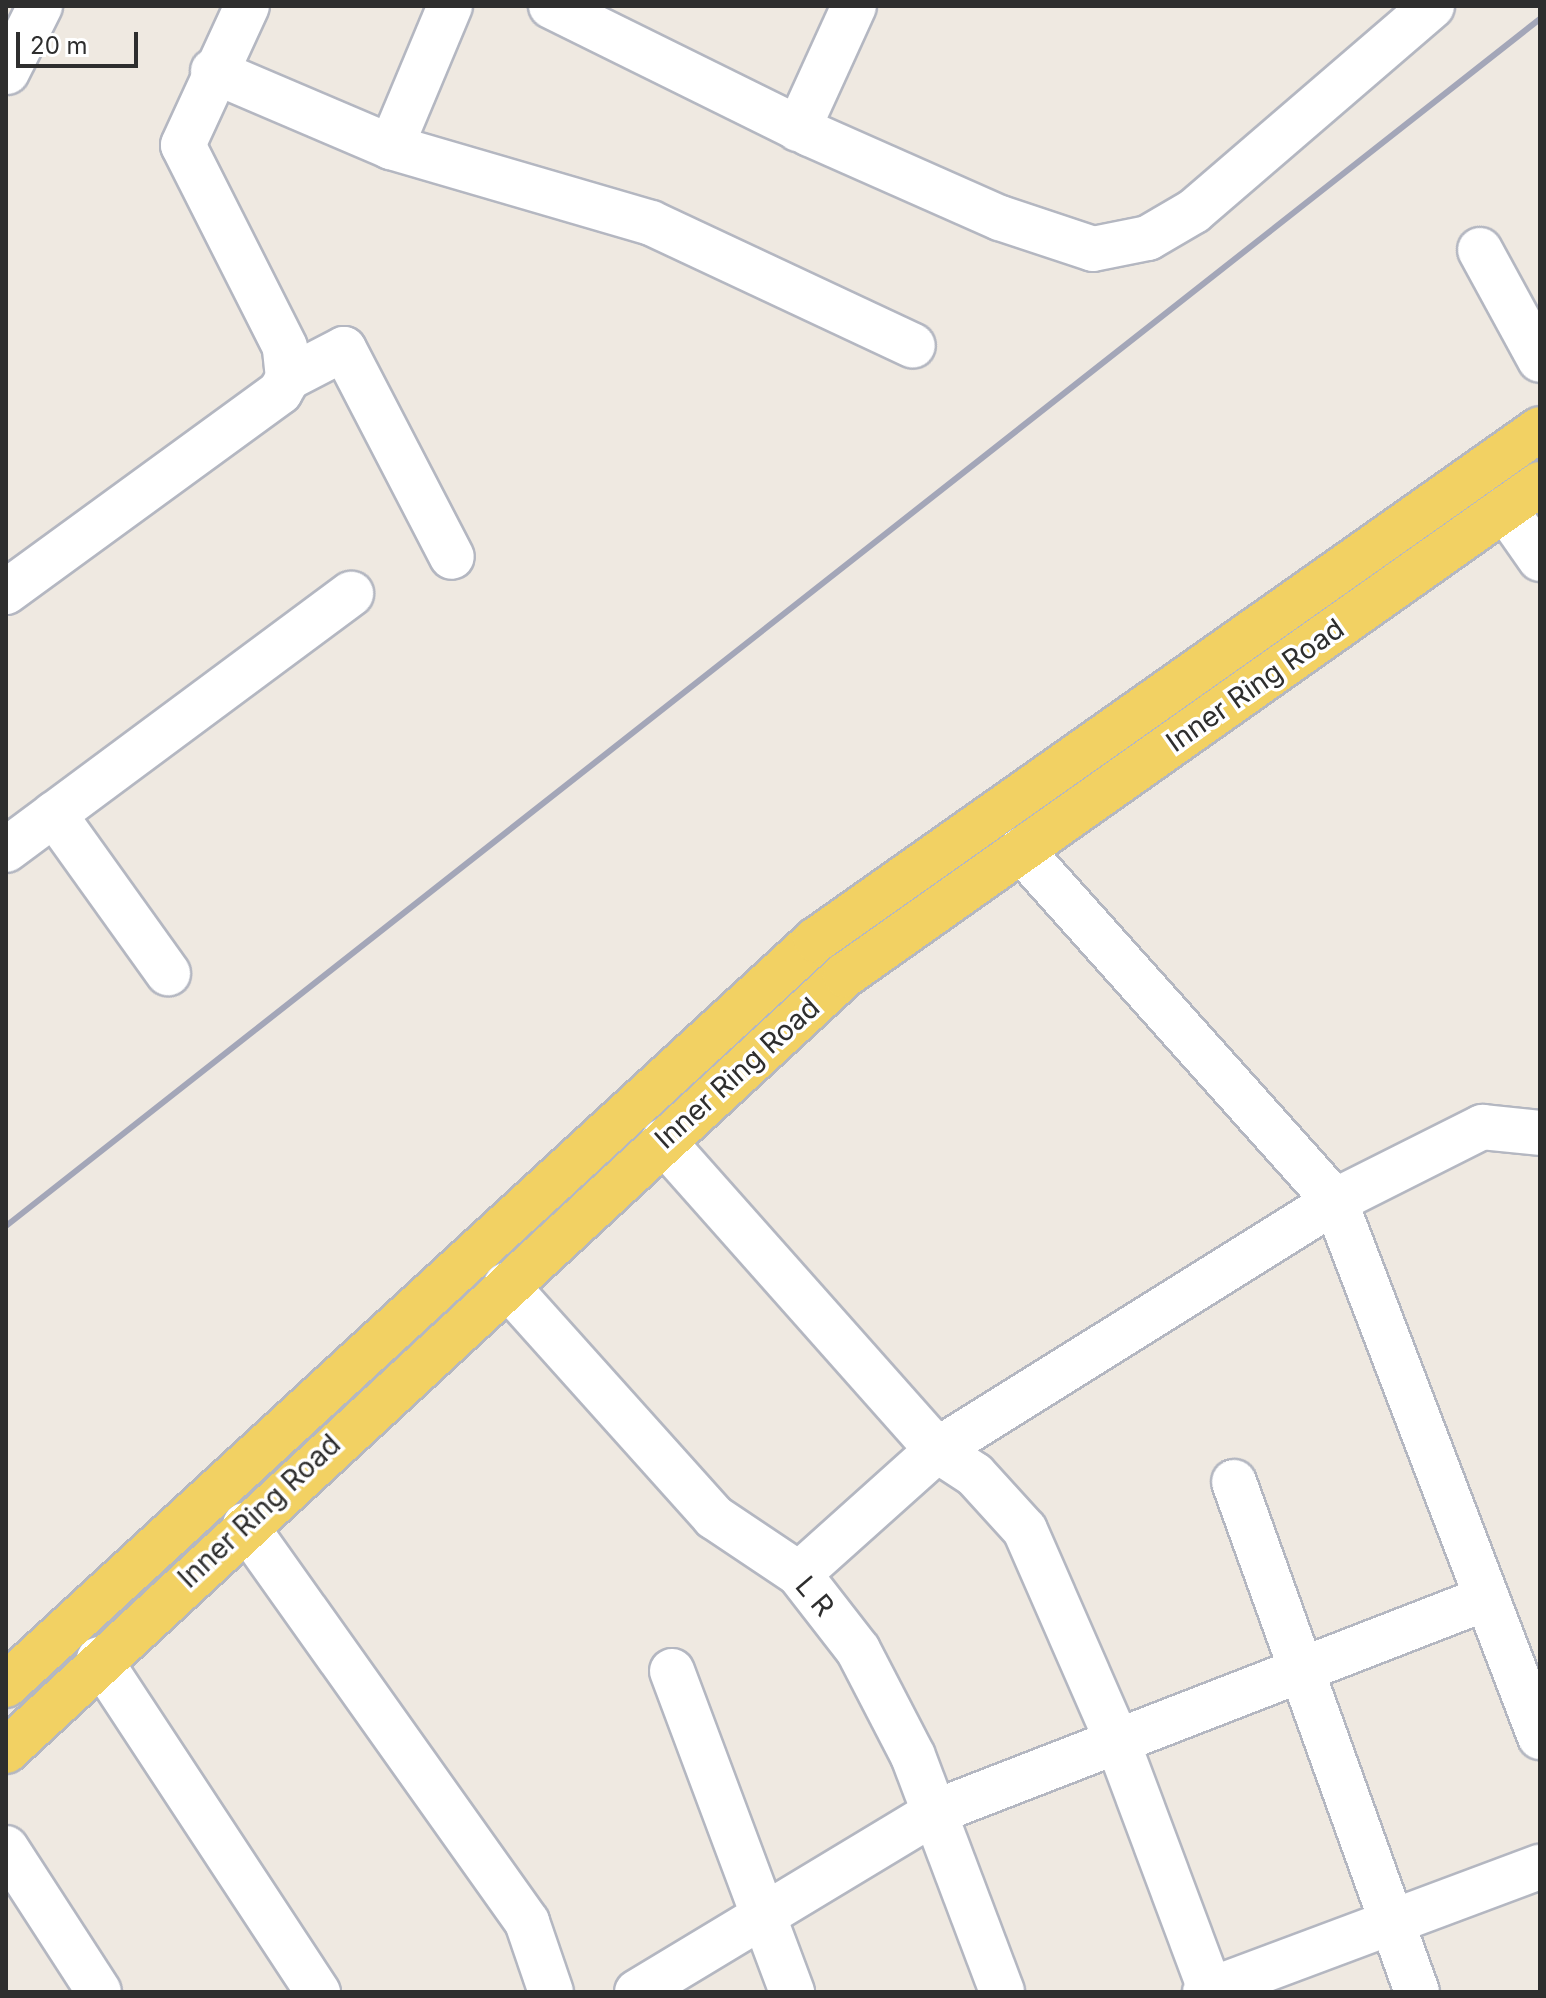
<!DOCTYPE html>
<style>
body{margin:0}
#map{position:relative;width:1546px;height:1998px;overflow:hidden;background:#efe9e1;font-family:Inter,sans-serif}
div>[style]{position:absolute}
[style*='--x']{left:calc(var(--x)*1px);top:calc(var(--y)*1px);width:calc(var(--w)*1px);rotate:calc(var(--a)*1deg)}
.roads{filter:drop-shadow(2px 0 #b4b7c1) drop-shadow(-2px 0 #b4b7c1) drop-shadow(0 2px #b4b7c1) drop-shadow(0 -2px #b4b7c1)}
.minor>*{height:44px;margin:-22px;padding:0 22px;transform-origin:22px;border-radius:22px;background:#fff}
.major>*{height:44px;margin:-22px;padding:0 22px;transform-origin:22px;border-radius:22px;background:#f2d163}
.rail>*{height:6px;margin:-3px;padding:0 3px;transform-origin:3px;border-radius:3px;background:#a3a6b8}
span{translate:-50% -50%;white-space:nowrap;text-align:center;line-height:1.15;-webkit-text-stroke:7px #fff;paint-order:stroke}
.street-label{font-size:28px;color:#2e2e2e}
.frame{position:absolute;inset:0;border:8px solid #2e2e2e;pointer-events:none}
.scale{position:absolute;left:16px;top:32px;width:122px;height:36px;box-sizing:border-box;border:4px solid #2e2e2e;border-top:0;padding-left:10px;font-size:24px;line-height:28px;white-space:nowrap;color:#2e2e2e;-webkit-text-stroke:6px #fff;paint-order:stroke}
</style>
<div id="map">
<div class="roads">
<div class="minor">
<div style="--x:551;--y:6;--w:289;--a:26.3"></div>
<div style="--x:810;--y:134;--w:208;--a:23.9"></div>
<div style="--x:1000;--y:218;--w:98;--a:18.4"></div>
<div style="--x:1093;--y:249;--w:56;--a:-11.3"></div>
<div style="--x:1148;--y:238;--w:53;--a:-30.4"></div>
<div style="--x:1194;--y:211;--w:314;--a:-40.7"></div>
<div style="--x:213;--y:71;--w:194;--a:23.1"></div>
<div style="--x:391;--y:147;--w:271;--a:16.3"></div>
<div style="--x:651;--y:223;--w:289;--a:25.1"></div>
<div style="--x:7;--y:72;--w:74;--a:-63.4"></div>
<div style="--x:798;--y:129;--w:135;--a:-65.5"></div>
<div style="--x:391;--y:147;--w:153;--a:-67.3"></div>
<div style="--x:1480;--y:250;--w:125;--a:61.4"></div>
<div style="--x:288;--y:378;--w:63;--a:-27.4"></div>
<div style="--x:344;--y:349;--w:234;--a:62.6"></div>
<div style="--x:1505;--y:509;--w:61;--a:55"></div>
<div style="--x:6;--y:592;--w:339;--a:-36.1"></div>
<div style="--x:280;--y:392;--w:16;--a:-60"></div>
<div style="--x:288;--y:378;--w:31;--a:-96"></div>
<div style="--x:285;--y:347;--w:226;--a:-116.8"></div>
<div style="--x:183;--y:145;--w:153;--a:-65.3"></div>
<div style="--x:54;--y:814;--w:196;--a:54.4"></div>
<div style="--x:6;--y:850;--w:430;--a:-36.6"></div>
<div style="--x:1021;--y:850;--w:471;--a:48.2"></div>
<div style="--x:1335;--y:1201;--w:574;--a:69.07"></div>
<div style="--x:663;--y:1141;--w:413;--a:48.4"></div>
<div style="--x:937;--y:1450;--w:45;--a:33.3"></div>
<div style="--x:975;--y:1475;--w:74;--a:47.7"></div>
<div style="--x:1025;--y:1530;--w:232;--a:66.4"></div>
<div style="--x:1118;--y:1743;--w:266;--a:69.5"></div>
<div style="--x:506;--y:1285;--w:312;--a:48.1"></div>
<div style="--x:714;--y:1517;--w:102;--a:33.8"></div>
<div style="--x:799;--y:1574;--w:96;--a:52.2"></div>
<div style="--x:858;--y:1650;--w:119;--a:62.6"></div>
<div style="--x:913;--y:1756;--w:252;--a:69.3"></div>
<div style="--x:1234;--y:1482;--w:542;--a:70.26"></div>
<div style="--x:245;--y:1525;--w:487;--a:54.6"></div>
<div style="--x:527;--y:1922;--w:74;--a:71.1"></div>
<div style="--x:799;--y:1574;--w:186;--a:-41.9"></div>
<div style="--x:937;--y:1450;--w:469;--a:-32"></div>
<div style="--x:1335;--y:1201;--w:165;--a:-26.7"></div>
<div style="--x:1482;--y:1127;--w:58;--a:5.9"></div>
<div style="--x:99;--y:1659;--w:399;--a:56.7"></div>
<div style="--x:672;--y:1671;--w:343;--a:69.5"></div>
<div style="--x:6;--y:1848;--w:171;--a:57.1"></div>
<div style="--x:637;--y:1992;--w:348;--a:-31.1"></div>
<div style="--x:935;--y:1812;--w:592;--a:-21.19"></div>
<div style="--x:1205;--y:1992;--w:358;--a:-20.5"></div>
</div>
<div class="major">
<div style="--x:6;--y:1685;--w:1101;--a:-42.61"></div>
<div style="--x:816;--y:940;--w:886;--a:-35.21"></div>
<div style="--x:6;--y:1751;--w:1143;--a:-42.77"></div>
<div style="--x:845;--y:975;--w:851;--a:-35.24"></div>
</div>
</div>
<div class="rail">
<div style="--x:6;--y:1226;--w:1952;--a:-38.2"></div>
</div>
<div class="street-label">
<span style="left:1255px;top:685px;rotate:-35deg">Inner Ring Road</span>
<span style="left:737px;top:1073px;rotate:-42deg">Inner Ring Road</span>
<span style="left:259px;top:1511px;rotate:-43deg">Inner Ring Road</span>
<span style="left:815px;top:1596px;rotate:50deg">L R</span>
</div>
<div class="frame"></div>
<div class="scale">20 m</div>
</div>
